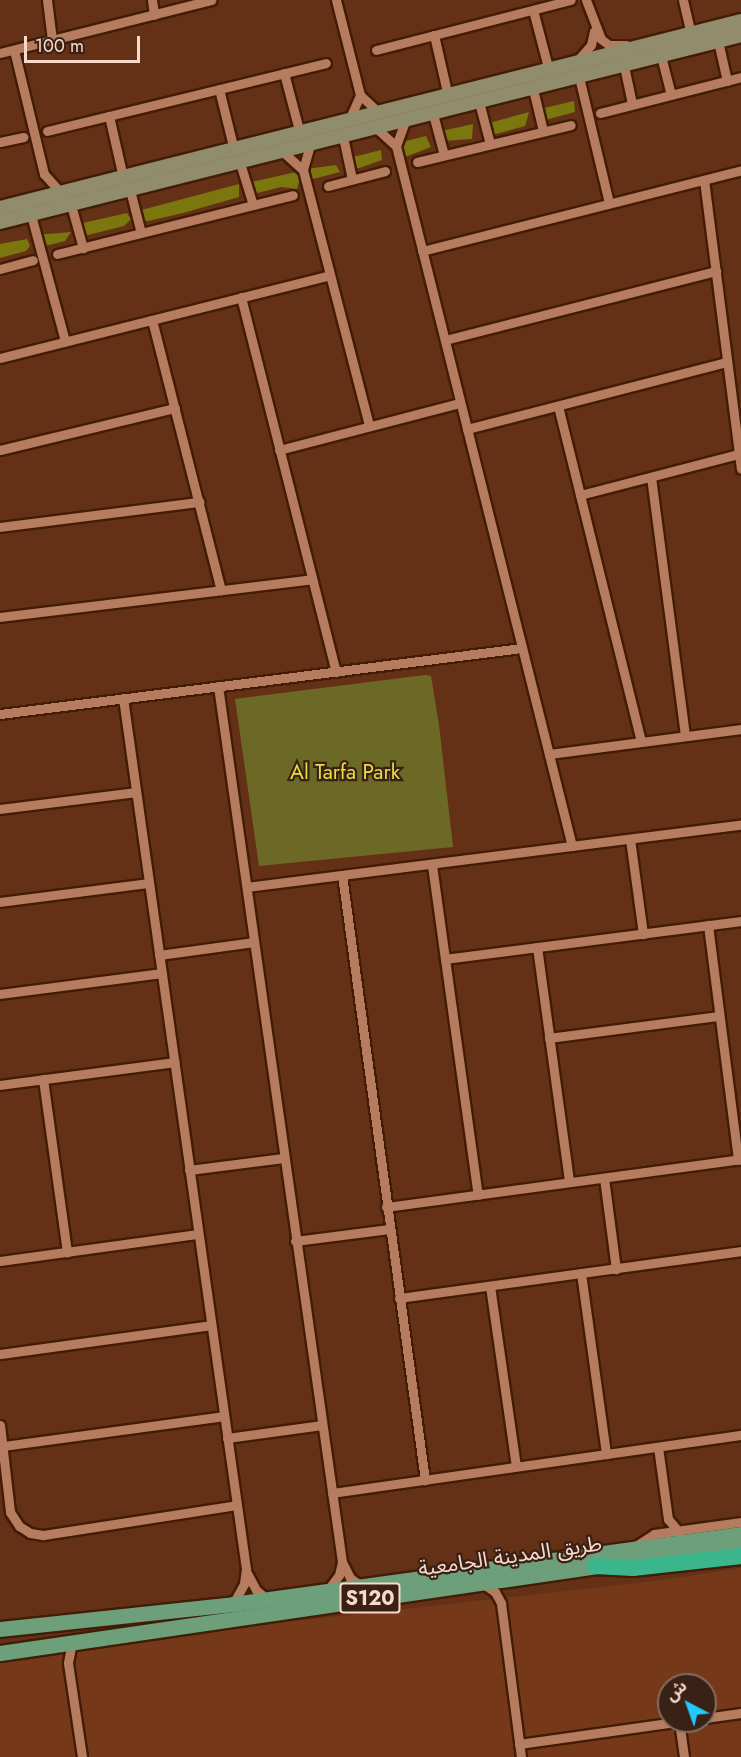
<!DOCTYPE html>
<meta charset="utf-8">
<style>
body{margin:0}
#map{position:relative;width:741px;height:1757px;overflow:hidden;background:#653116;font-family:Jost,"Noto Sans Arabic",sans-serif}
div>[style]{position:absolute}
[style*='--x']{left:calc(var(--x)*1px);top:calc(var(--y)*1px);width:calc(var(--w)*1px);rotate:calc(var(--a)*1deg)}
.built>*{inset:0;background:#75391a}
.green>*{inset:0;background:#6c6927}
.forest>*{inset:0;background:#7b760e}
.roads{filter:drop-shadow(2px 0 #421c07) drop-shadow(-2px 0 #421c07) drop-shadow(0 2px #421c07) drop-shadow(0 -2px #421c07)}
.minor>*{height:9px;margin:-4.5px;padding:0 4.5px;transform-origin:4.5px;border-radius:4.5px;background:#b67c5f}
.secondary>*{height:14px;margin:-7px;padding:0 7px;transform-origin:7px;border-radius:7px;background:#918d6c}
.primary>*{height:15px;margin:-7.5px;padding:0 7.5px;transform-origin:7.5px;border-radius:7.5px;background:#6c9f7a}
.motorway>*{height:16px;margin:-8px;padding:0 8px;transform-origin:8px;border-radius:8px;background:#3bb68c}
span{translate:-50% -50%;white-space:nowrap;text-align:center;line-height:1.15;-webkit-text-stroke:4.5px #392116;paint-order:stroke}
.shield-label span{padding:2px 4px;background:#392116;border:2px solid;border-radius:4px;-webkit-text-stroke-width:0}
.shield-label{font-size:20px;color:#fad9ca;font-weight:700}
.park-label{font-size:21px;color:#e8df3c}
.street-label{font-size:21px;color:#fad9ca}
.north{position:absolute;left:657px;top:1673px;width:60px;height:60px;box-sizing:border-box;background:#392116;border:2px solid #866b5e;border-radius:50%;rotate:319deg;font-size:16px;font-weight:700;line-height:24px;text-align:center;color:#fad9ca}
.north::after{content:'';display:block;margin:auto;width:21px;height:27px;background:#22c9fd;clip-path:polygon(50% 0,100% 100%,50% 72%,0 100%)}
.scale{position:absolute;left:24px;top:36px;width:116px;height:27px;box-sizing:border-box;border:3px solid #fad9ca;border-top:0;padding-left:8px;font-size:18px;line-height:21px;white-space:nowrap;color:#fad9ca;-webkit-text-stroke:4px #392116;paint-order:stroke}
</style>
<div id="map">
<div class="built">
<div style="clip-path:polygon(evenodd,741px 1568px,741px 1757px,0 1757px,0 1654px,656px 1581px,741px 1568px,669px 1685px,705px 1685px,705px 1721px,669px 1721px,669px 1685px)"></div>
</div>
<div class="green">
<div style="clip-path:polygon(425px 675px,431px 676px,439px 725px,453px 847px,259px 866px,235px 699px)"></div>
</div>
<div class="forest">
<div style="clip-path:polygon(574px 101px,575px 112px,545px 120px,538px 119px,531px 111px)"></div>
<div style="clip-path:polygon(529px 112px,525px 126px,496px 134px,488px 133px,482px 125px)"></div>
<div style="clip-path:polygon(473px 124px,472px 139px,443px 141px,437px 132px)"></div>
<div style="clip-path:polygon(426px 136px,431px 147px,405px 157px,396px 155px,390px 145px)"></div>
<div style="clip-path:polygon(381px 150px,382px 160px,359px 168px,351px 168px,345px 159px)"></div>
<div style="clip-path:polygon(336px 165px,340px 172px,313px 179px,305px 178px,299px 170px)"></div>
<div style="clip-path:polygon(296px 172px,300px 178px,297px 189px,281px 187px,257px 193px,250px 192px,243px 184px)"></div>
<div style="clip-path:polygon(239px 184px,239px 197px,183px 213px,148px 221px,140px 220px,134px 212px)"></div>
<div style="clip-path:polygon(127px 213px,131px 219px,124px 226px,88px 235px,80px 233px,74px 225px)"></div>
<div style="clip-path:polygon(71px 232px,65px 241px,41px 247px,36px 235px)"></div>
<div style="clip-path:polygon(27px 239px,30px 246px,26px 251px,0 258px,0 244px)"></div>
</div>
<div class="roads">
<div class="minor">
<div style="--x:47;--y:0;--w:40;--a:82.9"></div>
<div style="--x:152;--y:0;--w:15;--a:82"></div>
<div style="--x:336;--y:0;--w:98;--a:75.8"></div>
<div style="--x:360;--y:95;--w:26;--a:43"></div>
<div style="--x:586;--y:0;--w:42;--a:69"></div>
<div style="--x:601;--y:39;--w:10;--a:37"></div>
<div style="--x:609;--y:45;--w:17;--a:0"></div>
<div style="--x:683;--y:0;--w:35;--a:77"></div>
<div style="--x:533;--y:10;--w:63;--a:75.3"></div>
<div style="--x:434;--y:35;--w:63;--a:77.1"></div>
<div style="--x:718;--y:41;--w:41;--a:77.3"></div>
<div style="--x:14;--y:50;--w:128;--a:76.4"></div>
<div style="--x:44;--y:174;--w:25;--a:48"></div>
<div style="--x:376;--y:50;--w:201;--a:-14.4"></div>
<div style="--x:0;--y:53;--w:218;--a:-14.1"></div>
<div style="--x:661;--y:56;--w:40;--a:75.6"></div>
<div style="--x:577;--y:61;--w:21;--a:-49"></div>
<div style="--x:591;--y:45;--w:14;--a:-78"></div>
<div style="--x:624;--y:66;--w:39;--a:78"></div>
<div style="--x:284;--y:73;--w:63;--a:75.3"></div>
<div style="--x:579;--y:77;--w:130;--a:76.6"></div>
<div style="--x:219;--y:89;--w:63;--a:76.2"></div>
<div style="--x:533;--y:89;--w:43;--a:76.6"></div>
<div style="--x:479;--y:102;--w:43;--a:75.3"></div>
<div style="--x:600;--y:113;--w:146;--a:-14.3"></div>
<div style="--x:433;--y:114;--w:42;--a:75"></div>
<div style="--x:109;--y:116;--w:63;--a:77.1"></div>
<div style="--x:349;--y:120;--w:27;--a:-66"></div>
<div style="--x:376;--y:128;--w:27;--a:42"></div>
<div style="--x:396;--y:146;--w:722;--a:75.89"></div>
<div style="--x:47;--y:131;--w:287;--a:-13.7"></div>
<div style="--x:343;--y:137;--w:43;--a:77.9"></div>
<div style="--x:0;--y:142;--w:24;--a:-12"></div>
<div style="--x:310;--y:145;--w:26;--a:106"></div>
<div style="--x:303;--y:170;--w:264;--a:75.5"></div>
<div style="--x:396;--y:146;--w:27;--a:-70"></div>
<div style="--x:283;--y:152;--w:27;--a:42"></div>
<div style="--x:417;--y:162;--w:158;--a:-13.5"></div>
<div style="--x:240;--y:163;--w:44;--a:72.8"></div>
<div style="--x:704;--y:180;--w:291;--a:82.7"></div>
<div style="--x:328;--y:186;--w:59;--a:-14.7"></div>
<div style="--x:130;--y:190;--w:44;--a:75.7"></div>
<div style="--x:71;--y:205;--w:45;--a:74.4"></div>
<div style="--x:31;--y:215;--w:131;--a:74.9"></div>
<div style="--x:422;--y:251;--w:329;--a:-14.2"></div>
<div style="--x:57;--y:254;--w:243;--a:-14"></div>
<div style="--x:0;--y:269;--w:34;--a:-15"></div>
<div style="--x:241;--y:297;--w:387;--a:75.8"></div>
<div style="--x:152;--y:320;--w:279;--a:75.7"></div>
<div style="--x:445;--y:340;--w:280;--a:-14.3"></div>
<div style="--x:0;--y:358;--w:340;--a:-14.1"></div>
<div style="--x:558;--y:406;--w:346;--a:76.1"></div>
<div style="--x:467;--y:429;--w:268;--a:-14.5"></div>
<div style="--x:0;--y:450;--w:180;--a:-13.5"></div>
<div style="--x:279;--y:450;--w:187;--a:-14.6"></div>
<div style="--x:651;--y:477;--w:261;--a:82.5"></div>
<div style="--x:580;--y:495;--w:164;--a:-14.5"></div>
<div style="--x:0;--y:527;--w:201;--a:-7.2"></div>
<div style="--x:0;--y:617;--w:314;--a:-6.9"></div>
<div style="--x:218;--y:686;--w:885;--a:81.94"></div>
<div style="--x:342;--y:1562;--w:18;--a:63"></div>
<div style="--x:350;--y:1578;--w:12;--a:35"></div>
<div style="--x:123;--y:698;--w:880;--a:81.96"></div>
<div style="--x:246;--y:1569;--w:15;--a:98"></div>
<div style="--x:244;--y:1584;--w:23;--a:119"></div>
<div style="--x:0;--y:714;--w:526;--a:-7.21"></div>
<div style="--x:549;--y:754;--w:194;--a:-7.4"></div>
<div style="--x:0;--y:809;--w:137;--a:-7.1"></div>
<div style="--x:630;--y:839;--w:96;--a:82.2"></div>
<div style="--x:432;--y:865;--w:333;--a:82.1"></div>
<div style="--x:342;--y:875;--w:611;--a:82.19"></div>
<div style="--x:247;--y:887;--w:498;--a:-7.2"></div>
<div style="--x:0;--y:902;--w:150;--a:-7.3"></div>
<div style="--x:708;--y:925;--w:237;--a:82.7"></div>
<div style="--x:537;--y:947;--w:237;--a:82.2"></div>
<div style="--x:159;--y:955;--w:96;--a:-7.8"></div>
<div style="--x:445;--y:959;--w:298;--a:-7.3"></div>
<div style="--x:0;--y:994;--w:163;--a:-7.4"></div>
<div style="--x:549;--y:1038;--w:171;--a:-7.4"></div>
<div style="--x:43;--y:1079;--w:175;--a:82.1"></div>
<div style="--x:0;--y:1085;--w:176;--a:-7.5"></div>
<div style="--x:189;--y:1170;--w:95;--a:-7.3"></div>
<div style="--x:604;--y:1178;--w:92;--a:82.5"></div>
<div style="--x:386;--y:1207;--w:358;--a:-7.7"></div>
<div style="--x:295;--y:1241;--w:95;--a:-7.3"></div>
<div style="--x:0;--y:1261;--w:200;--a:-7.8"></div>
<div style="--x:581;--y:1273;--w:183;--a:82.1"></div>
<div style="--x:490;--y:1286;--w:182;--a:81.8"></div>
<div style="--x:399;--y:1298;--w:345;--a:-7.8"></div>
<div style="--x:0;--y:1354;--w:213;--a:-7.8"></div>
<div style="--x:0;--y:1425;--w:88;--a:83.4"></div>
<div style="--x:10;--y:1512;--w:17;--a:57"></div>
<div style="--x:19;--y:1526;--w:13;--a:32"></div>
<div style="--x:30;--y:1533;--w:13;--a:9"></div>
<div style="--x:43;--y:1535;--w:196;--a:-8.8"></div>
<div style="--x:227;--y:1438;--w:96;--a:-7.8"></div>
<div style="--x:3;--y:1446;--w:223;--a:-7.7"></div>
<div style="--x:658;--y:1447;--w:73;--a:82.1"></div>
<div style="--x:668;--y:1519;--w:16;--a:50"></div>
<div style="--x:332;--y:1493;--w:413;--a:-8.1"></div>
<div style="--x:634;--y:1547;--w:24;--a:-33"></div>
<div style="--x:654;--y:1534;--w:88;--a:-7.9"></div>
<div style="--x:246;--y:1571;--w:21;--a:62"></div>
<div style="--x:256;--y:1590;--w:16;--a:40"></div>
<div style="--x:482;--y:1583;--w:16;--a:35"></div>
<div style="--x:495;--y:1592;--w:13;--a:61"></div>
<div style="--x:501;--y:1603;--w:155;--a:82.6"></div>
<div style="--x:327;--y:1591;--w:20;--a:-53"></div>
<div style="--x:339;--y:1575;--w:13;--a:-77"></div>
<div style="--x:72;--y:1642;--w:21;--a:101"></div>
<div style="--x:68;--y:1663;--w:95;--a:81.5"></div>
<div style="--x:705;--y:1718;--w:36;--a:-8"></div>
<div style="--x:679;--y:1721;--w:36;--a:82"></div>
<div style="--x:519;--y:1744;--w:165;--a:-8"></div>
</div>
<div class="secondary">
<div style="--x:0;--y:208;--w:764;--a:-14.16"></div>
<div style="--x:0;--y:222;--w:764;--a:-14.16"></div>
</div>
<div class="primary">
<div style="--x:0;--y:1629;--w:234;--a:-6.1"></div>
<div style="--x:233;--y:1604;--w:513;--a:-7.85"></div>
<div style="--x:0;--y:1653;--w:749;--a:-8.29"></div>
</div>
<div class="motorway">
<div style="--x:595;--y:1566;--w:38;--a:3"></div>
<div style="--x:633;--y:1568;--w:109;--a:-6.3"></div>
</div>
</div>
<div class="shield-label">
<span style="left:370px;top:1598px">S120</span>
</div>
<div class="park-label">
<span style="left:345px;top:772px">Al Tarfa Park</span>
</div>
<div class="street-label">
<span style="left:510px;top:1556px;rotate:-8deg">طريق المدينة الجامعية</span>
</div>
<div class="north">ش</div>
<div class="scale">100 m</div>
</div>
